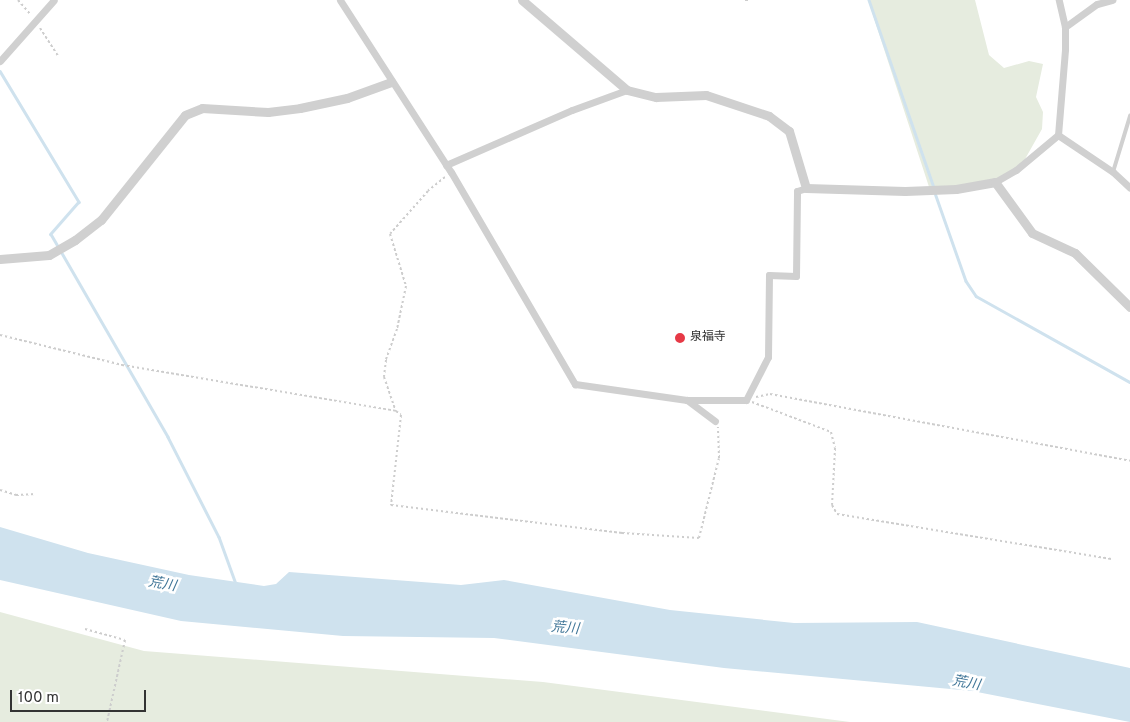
<!DOCTYPE html>
<meta charset="utf-8">
<style>
body{margin:0}
#map{position:relative;width:1130px;height:722px;overflow:hidden;background:#fff;font-family:Overpass,"Noto Sans JP",sans-serif}
div>[style]{position:absolute}
[style*='--x']{left:calc(var(--x)*1px);top:calc(var(--y)*1px);width:calc(var(--w)*1px);rotate:calc(var(--a)*1deg)}
.green>*{inset:0;background:#e6ecdf}
.water>*{inset:0;background:#cfe2ee}
.stream>*{height:2.5px;margin:-1.25px;padding:0 1.25px;transform-origin:1.25px;border-radius:1.25px;background:#cfe2ee}
.path>*{height:2px;margin-top:-1px;transform-origin:0;background:repeating-linear-gradient(90deg,#cdcdcd 0 2.5px,transparent 0 5px)}
.service>*{height:4px;margin:-2px;padding:0 2px;transform-origin:2px;border-radius:2px;background:#d0d0d0}
.minor>*{height:7px;margin:-3.5px;padding:0 3.5px;transform-origin:3.5px;border-radius:3.5px;background:#d0d0d0}
.tertiary>*{height:9px;margin:-4.5px;padding:0 4.5px;transform-origin:4.5px;border-radius:4.5px;background:#d0d0d0}
.dots>*{width:14px;height:14px;translate:-50% -50%;box-sizing:border-box;border:2px solid #fff;border-radius:50%}
span{translate:-50% -50%;white-space:nowrap;text-align:center;line-height:1.15;-webkit-text-stroke:5px #fff;paint-order:stroke}
.poi-label{font-size:12px;color:#333}
.left{translate:0 -50%;text-align:left}
.water-label{font-size:14px;color:#3f7597;font-style:italic}
.scale{position:absolute;left:10px;top:690px;width:136px;height:22px;box-sizing:border-box;border:2px solid #333;border-top:0;padding-left:6px;font-size:15px;line-height:18px;white-space:nowrap;color:#333;-webkit-text-stroke:4px #fff;paint-order:stroke}
</style>
<div id="map">
<div class="green">
<div style="clip-path:polygon(868px 0,975px 0,989px 55px,1004px 68px,1029px 61px,1043px 64px,1036px 97px,1043px 112px,1042px 129px,1020px 168px,995px 182px,930px 190px)"></div>
<div style="clip-path:polygon(0 612px,144px 651px,543px 682px,850px 722px,0 722px)"></div>
</div>
<div class="water">
<div style="clip-path:polygon(0 527px,88px 553px,189px 575px,264px 586px,276px 584px,289px 572px,461px 585px,504px 580px,670px 610px,794px 623px,917px 622px,1130px 668px,1130px 722px,972px 691px,724px 668px,494px 638px,343px 636px,181px 621px,0 580px)"></div>
</div>
<div class="stream">
<div style="--x:869;--y:0;--w:199;--a:70.9"></div>
<div style="--x:0;--y:71;--w:153;--a:58.9"></div>
<div style="--x:79;--y:202;--w:43;--a:131.2"></div>
<div style="--x:51;--y:234;--w:234;--a:60"></div>
<div style="--x:168;--y:437;--w:112;--a:63"></div>
<div style="--x:219;--y:537;--w:50;--a:70.1"></div>
<div style="--x:935;--y:193;--w:93;--a:70.6"></div>
<div style="--x:966;--y:281;--w:18;--a:56"></div>
<div style="--x:976;--y:296;--w:176;--a:29.2"></div>
</div>
<div class="path">
<div style="--x:18;--y:0;--w:18;--a:49"></div>
<div style="--x:745;--y:0;--w:4;--a:0"></div>
<div style="--x:40;--y:28;--w:33;--a:57"></div>
<div style="--x:445;--y:177;--w:22;--a:141"></div>
<div style="--x:428;--y:191;--w:57;--a:131.5"></div>
<div style="--x:390;--y:234;--w:54;--a:72.9"></div>
<div style="--x:406;--y:286;--w:44;--a:101.8"></div>
<div style="--x:397;--y:329;--w:33;--a:110"></div>
<div style="--x:386;--y:360;--w:17;--a:97"></div>
<div style="--x:384;--y:377;--w:36;--a:71"></div>
<div style="--x:396;--y:411;--w:6;--a:39"></div>
<div style="--x:401;--y:415;--w:91;--a:96.3"></div>
<div style="--x:391;--y:505;--w:233;--a:6.9"></div>
<div style="--x:622;--y:533;--w:77;--a:3.7"></div>
<div style="--x:699;--y:538;--w:82;--a:-76"></div>
<div style="--x:719;--y:458;--w:31;--a:-92"></div>
<div style="--x:0;--y:335;--w:126;--a:13.8"></div>
<div style="--x:122;--y:365;--w:278;--a:9.5"></div>
<div style="--x:756;--y:397;--w:14;--a:-12"></div>
<div style="--x:770;--y:394;--w:366;--a:10.5"></div>
<div style="--x:752;--y:402;--w:85;--a:20.8"></div>
<div style="--x:831;--y:432;--w:16;--a:76"></div>
<div style="--x:835;--y:448;--w:57;--a:93"></div>
<div style="--x:832;--y:505;--w:10;--a:61"></div>
<div style="--x:837;--y:514;--w:278;--a:9.3"></div>
<div style="--x:0;--y:490;--w:17;--a:17"></div>
<div style="--x:16;--y:495;--w:20;--a:-3"></div>
<div style="--x:85;--y:629;--w:41;--a:15.4"></div>
<div style="--x:125;--y:640;--w:84;--a:102.4"></div>
</div>
<div class="service">
<div style="--x:1113;--y:172;--w:59;--a:-73.1"></div>
</div>
<div class="minor">
<div style="--x:340;--y:0;--w:205;--a:57.2"></div>
<div style="--x:451;--y:172;--w:246;--a:59.7"></div>
<div style="--x:575;--y:384;--w:113;--a:8.1"></div>
<div style="--x:687;--y:400;--w:59;--a:0"></div>
<div style="--x:746;--y:400;--w:48;--a:-62.9"></div>
<div style="--x:768;--y:357;--w:82;--a:-89.3"></div>
<div style="--x:769;--y:275;--w:27;--a:2"></div>
<div style="--x:796;--y:276;--w:85;--a:-89.3"></div>
<div style="--x:797;--y:191;--w:9;--a:-18"></div>
<div style="--x:1065;--y:27;--w:39;--a:-36"></div>
<div style="--x:1097;--y:4;--w:16;--a:-15"></div>
<div style="--x:0;--y:61;--w:81;--a:-48.5"></div>
<div style="--x:1058;--y:135;--w:66;--a:33.9"></div>
<div style="--x:1113;--y:172;--w:23;--a:43"></div>
<div style="--x:446;--y:165;--w:137;--a:-23.6"></div>
<div style="--x:572;--y:110;--w:59;--a:-20"></div>
<div style="--x:995;--y:182;--w:24;--a:-30"></div>
<div style="--x:1016;--y:170;--w:55;--a:-39.8"></div>
<div style="--x:1058;--y:135;--w:86;--a:-85.3"></div>
<div style="--x:1065;--y:49;--w:22;--a:-90"></div>
<div style="--x:1065;--y:27;--w:28;--a:-103"></div>
<div style="--x:687;--y:400;--w:35;--a:37"></div>
</div>
<div class="tertiary">
<div style="--x:522;--y:0;--w:138;--a:40.6"></div>
<div style="--x:627;--y:90;--w:30;--a:14"></div>
<div style="--x:656;--y:97;--w:50;--a:-2.3"></div>
<div style="--x:706;--y:95;--w:66;--a:18.4"></div>
<div style="--x:769;--y:116;--w:25;--a:37"></div>
<div style="--x:789;--y:131;--w:59;--a:73.4"></div>
<div style="--x:806;--y:188;--w:99;--a:1.7"></div>
<div style="--x:905;--y:191;--w:51;--a:-2.2"></div>
<div style="--x:956;--y:189;--w:40;--a:-10"></div>
<div style="--x:995;--y:182;--w:63;--a:54"></div>
<div style="--x:1032;--y:233;--w:47;--a:24.9"></div>
<div style="--x:1075;--y:253;--w:77;--a:44.5"></div>
<div style="--x:0;--y:259;--w:49;--a:-4.7"></div>
<div style="--x:49;--y:255;--w:30;--a:-30"></div>
<div style="--x:75;--y:240;--w:33;--a:-38"></div>
<div style="--x:101;--y:220;--w:134;--a:-51.3"></div>
<div style="--x:185;--y:115;--w:18;--a:-22"></div>
<div style="--x:202;--y:108;--w:66;--a:3.5"></div>
<div style="--x:268;--y:112;--w:32;--a:-7"></div>
<div style="--x:300;--y:108;--w:48;--a:-12"></div>
<div style="--x:347;--y:98;--w:47;--a:-20"></div>
</div>
<div class="dots">
<div style="left:680px;top:338px;background:#e63946"></div>
</div>
<div class="poi-label">
<span class="left" style="left:690px;top:338px">泉福寺</span>
</div>
<div class="water-label">
<span style="left:162px;top:585px;rotate:10deg">荒川</span>
<span style="left:565px;top:629px;rotate:5deg">荒川</span>
<span style="left:966px;top:684px;rotate:10deg">荒川</span>
</div>
<div class="scale">100 m</div>
</div>
